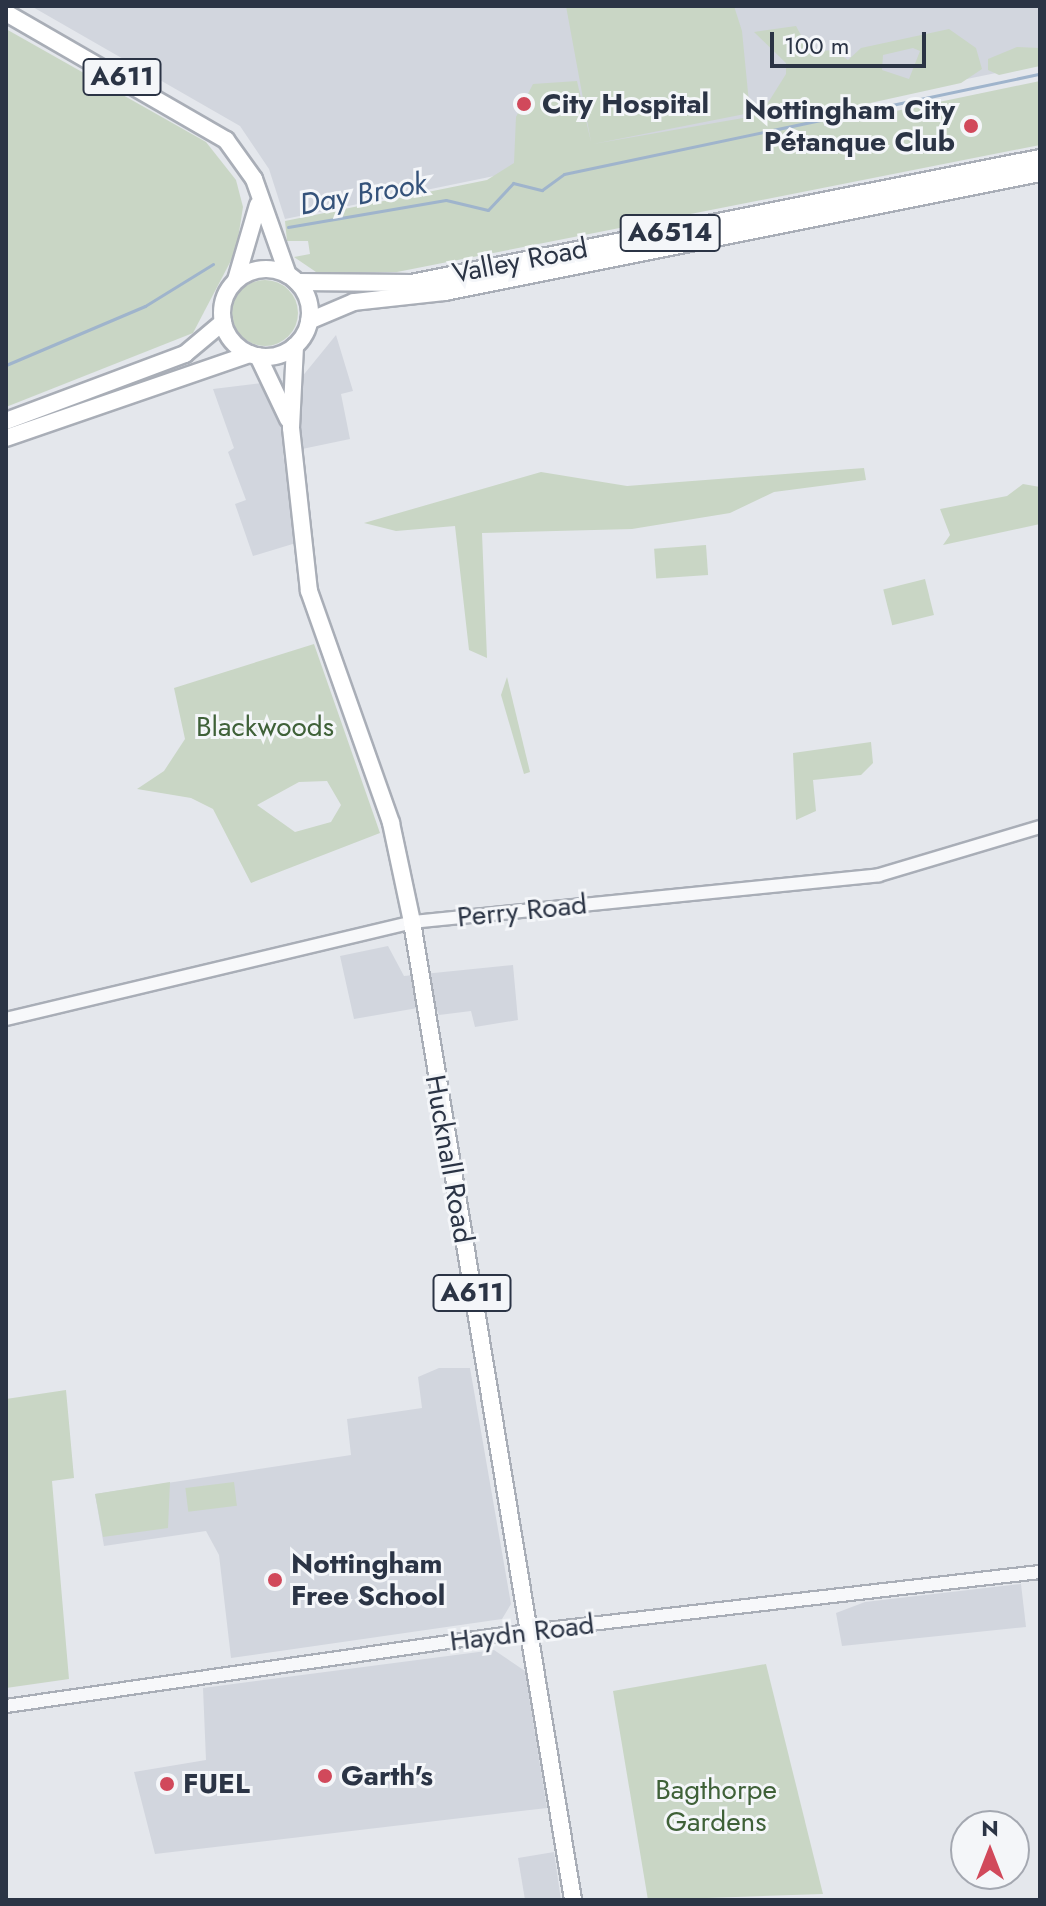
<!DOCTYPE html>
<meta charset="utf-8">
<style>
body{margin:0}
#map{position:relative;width:1046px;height:1906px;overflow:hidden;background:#e4e7ec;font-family:Jost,sans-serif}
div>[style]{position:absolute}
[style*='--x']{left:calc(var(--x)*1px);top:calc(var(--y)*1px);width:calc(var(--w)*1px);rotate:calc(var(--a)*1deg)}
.built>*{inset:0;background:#d2d6de}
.green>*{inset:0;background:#c9d6c5;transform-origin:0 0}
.round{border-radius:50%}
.stream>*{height:3px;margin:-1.5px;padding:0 1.5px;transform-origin:1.5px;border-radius:1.5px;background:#9fb4cc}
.roads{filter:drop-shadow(2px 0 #a9aeb7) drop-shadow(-2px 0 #a9aeb7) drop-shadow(0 2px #a9aeb7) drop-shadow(0 -2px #a9aeb7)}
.tertiary>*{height:12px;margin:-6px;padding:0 6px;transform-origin:6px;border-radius:6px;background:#f7f8fa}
.primary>*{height:16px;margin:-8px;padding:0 8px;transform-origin:8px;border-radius:8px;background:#fff}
.trunk>*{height:16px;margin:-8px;padding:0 8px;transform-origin:8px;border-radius:8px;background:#fff}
.trunk>.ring{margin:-8px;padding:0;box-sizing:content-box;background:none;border:16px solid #fff;border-radius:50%}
.dots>*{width:22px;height:22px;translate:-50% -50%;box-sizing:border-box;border:4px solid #f4f6f9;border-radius:50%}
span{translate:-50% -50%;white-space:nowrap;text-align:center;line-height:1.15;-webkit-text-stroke:6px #f4f6f9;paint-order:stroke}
.shield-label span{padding:2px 6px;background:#f4f6f9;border:2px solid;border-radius:6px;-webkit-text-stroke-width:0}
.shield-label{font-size:26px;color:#2b3445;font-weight:700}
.poi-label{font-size:28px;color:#2b3445;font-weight:700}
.left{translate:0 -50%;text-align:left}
.right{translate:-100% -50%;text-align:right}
.street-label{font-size:28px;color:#2b3445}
.park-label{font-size:28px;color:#3f6138}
.water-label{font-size:30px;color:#34527a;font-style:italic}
.frame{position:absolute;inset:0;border:8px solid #2b3445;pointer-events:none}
.north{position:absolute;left:950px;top:1810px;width:80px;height:80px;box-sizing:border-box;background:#f4f6f9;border:2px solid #a4a8b1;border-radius:50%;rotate:0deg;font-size:22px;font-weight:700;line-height:32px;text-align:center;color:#2b3445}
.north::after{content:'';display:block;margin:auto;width:28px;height:36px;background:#d1495b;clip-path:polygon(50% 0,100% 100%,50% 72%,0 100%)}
.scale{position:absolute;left:770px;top:32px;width:156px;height:36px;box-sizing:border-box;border:4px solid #2b3445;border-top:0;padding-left:10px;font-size:24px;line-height:28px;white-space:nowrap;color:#2b3445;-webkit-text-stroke:6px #f4f6f9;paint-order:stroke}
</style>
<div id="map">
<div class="built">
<div style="clip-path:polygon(31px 6px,1040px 6px,1040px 64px,285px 219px,269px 169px,240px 126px)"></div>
<div style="clip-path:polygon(336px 335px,353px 391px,341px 394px,350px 439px,283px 453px,296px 543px,253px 556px,235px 504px,246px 500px,228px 452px,234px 448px,213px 389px,301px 378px)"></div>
<div style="clip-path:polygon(388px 946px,404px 976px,513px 965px,518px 1020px,475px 1027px,471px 1011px,439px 1015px,435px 1005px,354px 1019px,340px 956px)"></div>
<div style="clip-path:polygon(439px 1368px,470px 1368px,511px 1604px,502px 1619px,231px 1658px,219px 1555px,206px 1531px,104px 1546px,95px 1494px,351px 1455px,347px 1419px,422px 1408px,418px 1377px)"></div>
<div style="clip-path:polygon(1021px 1584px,1026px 1627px,842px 1646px,836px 1613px,865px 1602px)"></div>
<div style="clip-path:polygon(494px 1650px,525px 1671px,547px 1808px,155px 1854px,134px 1772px,206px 1760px,203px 1688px)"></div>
<div style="clip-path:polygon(554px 1852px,561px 1900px,525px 1900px,518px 1858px)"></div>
</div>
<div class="green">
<div style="clip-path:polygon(evenodd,566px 6px,734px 6px,742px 31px,750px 113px,593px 144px,749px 117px,766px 106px,786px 74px,786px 63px,754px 32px,796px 26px,810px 52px,833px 50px,848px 60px,861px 48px,949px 29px,976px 48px,982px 69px,961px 83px,825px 113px,824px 126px,1040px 81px,1040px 145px,397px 272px,316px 272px,294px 257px,310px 254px,308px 241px,287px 241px,285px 221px,487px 180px,514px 163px,516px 117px,533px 84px,577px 81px,591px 142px,566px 6px,913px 48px,920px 51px,909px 79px,882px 70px,883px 55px,913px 48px)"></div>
<div style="clip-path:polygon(6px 29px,206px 142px,236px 180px,243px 207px,236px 251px,193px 333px,6px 407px)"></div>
<div style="clip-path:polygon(1017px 47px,1040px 48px,1040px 66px,999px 75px,988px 70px,988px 59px)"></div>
<div class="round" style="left:232px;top:280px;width:66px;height:66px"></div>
<div style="clip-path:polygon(864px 468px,866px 480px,774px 492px,730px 513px,632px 529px,482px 533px,487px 658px,469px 650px,455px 526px,396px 531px,364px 523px,541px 472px,627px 486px)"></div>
<div style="clip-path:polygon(1023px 484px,1040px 487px,1040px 524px,943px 545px,950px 535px,940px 509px,1007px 496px)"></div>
<div style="left:706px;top:545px;width:30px;height:52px;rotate:86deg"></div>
<div style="left:925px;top:579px;width:37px;height:43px;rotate:76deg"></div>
<div style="clip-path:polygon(evenodd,314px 644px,380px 833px,251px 883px,213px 809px,191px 798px,137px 789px,164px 771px,185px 739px,174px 688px,314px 644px,327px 781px,341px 805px,331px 822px,295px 832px,257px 805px,299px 782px,327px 781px)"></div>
<div style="clip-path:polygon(507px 677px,530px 772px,524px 774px,501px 695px)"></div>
<div style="clip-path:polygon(871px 742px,873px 763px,861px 775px,813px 780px,816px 811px,796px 820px,793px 753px)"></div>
<div style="clip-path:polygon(66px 1390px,74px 1478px,52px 1481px,69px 1679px,6px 1688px,6px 1399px)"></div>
<div style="clip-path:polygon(170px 1482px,168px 1528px,103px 1537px,95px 1494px)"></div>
<div style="left:234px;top:1482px;width:24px;height:49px;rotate:83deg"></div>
<div style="clip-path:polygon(766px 1664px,823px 1894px,648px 1900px,613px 1691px)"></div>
</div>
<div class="stream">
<div style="--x:288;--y:227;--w:160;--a:-9.7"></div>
<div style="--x:446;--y:200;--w:43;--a:13.4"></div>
<div style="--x:488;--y:210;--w:37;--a:-47"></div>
<div style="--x:513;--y:183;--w:30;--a:14"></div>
<div style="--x:542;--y:190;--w:27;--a:-36"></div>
<div style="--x:564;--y:174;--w:486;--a:-11.9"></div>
<div style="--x:6;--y:365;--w:151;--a:-23"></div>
<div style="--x:145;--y:306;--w:80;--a:-31.7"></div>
</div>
<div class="roads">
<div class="tertiary">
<div style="--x:6;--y:1019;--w:417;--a:-13.4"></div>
<div style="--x:412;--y:922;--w:469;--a:-5.7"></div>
<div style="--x:879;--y:875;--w:168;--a:-16.6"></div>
<div style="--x:6;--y:1706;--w:503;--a:-8.23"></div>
<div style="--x:504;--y:1634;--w:540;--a:-6.6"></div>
</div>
<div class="primary">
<div style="--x:6;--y:13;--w:254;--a:30"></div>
<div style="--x:226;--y:140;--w:48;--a:54.3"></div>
<div style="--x:254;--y:179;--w:102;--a:70.5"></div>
<div style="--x:236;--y:280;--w:78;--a:-73.7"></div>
<div style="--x:295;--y:346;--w:82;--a:92.8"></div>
<div style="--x:291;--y:428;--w:164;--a:83.7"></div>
<div style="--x:309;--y:591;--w:246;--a:70.5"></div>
<div style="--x:391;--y:823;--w:101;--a:78"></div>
<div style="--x:412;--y:922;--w:991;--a:80.65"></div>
<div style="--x:258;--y:356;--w:70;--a:64.5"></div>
</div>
<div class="trunk">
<div class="ring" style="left:222px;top:269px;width:72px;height:72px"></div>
<div style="--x:297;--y:282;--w:114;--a:0.5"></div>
<div style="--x:411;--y:283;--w:641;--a:-11.24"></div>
<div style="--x:309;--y:321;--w:49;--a:-22.9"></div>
<div style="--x:354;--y:302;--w:92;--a:-6.3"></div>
<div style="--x:445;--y:292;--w:607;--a:-11.31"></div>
<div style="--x:6;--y:421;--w:191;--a:-20.5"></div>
<div style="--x:185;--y:354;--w:50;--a:-40.1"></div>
<div style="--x:6;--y:438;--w:258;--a:-19"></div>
</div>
</div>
<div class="dots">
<div style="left:524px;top:104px;background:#d1495b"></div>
<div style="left:971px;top:126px;background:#d1495b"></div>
<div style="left:275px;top:1580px;background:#d1495b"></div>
<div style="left:325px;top:1776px;background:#d1495b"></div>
<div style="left:167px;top:1784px;background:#d1495b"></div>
</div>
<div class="shield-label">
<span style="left:122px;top:77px">A611</span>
<span style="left:670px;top:233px">A6514</span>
<span style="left:472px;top:1293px">A611</span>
</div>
<div class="poi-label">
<span class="left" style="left:542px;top:104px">City Hospital</span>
<span class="right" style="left:955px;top:126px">Nottingham City<br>Pétanque Club</span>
<span class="left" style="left:291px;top:1580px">Nottingham<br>Free School</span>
<span class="left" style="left:341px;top:1776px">Garth's</span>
<span class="left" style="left:183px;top:1784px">FUEL</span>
</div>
<div class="street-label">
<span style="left:520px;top:261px;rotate:-11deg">Valley Road</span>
<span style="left:522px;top:911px;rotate:-6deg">Perry Road</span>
<span style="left:449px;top:1159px;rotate:80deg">Hucknall Road</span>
<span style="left:522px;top:1633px;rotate:-7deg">Haydn Road</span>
</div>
<div class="park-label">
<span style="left:265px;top:727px">Blackwoods</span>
<span style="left:716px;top:1806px">Bagthorpe<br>Gardens</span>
</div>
<div class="water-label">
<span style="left:363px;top:194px;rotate:-10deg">Day Brook</span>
</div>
<div class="frame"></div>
<div class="north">N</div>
<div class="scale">100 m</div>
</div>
